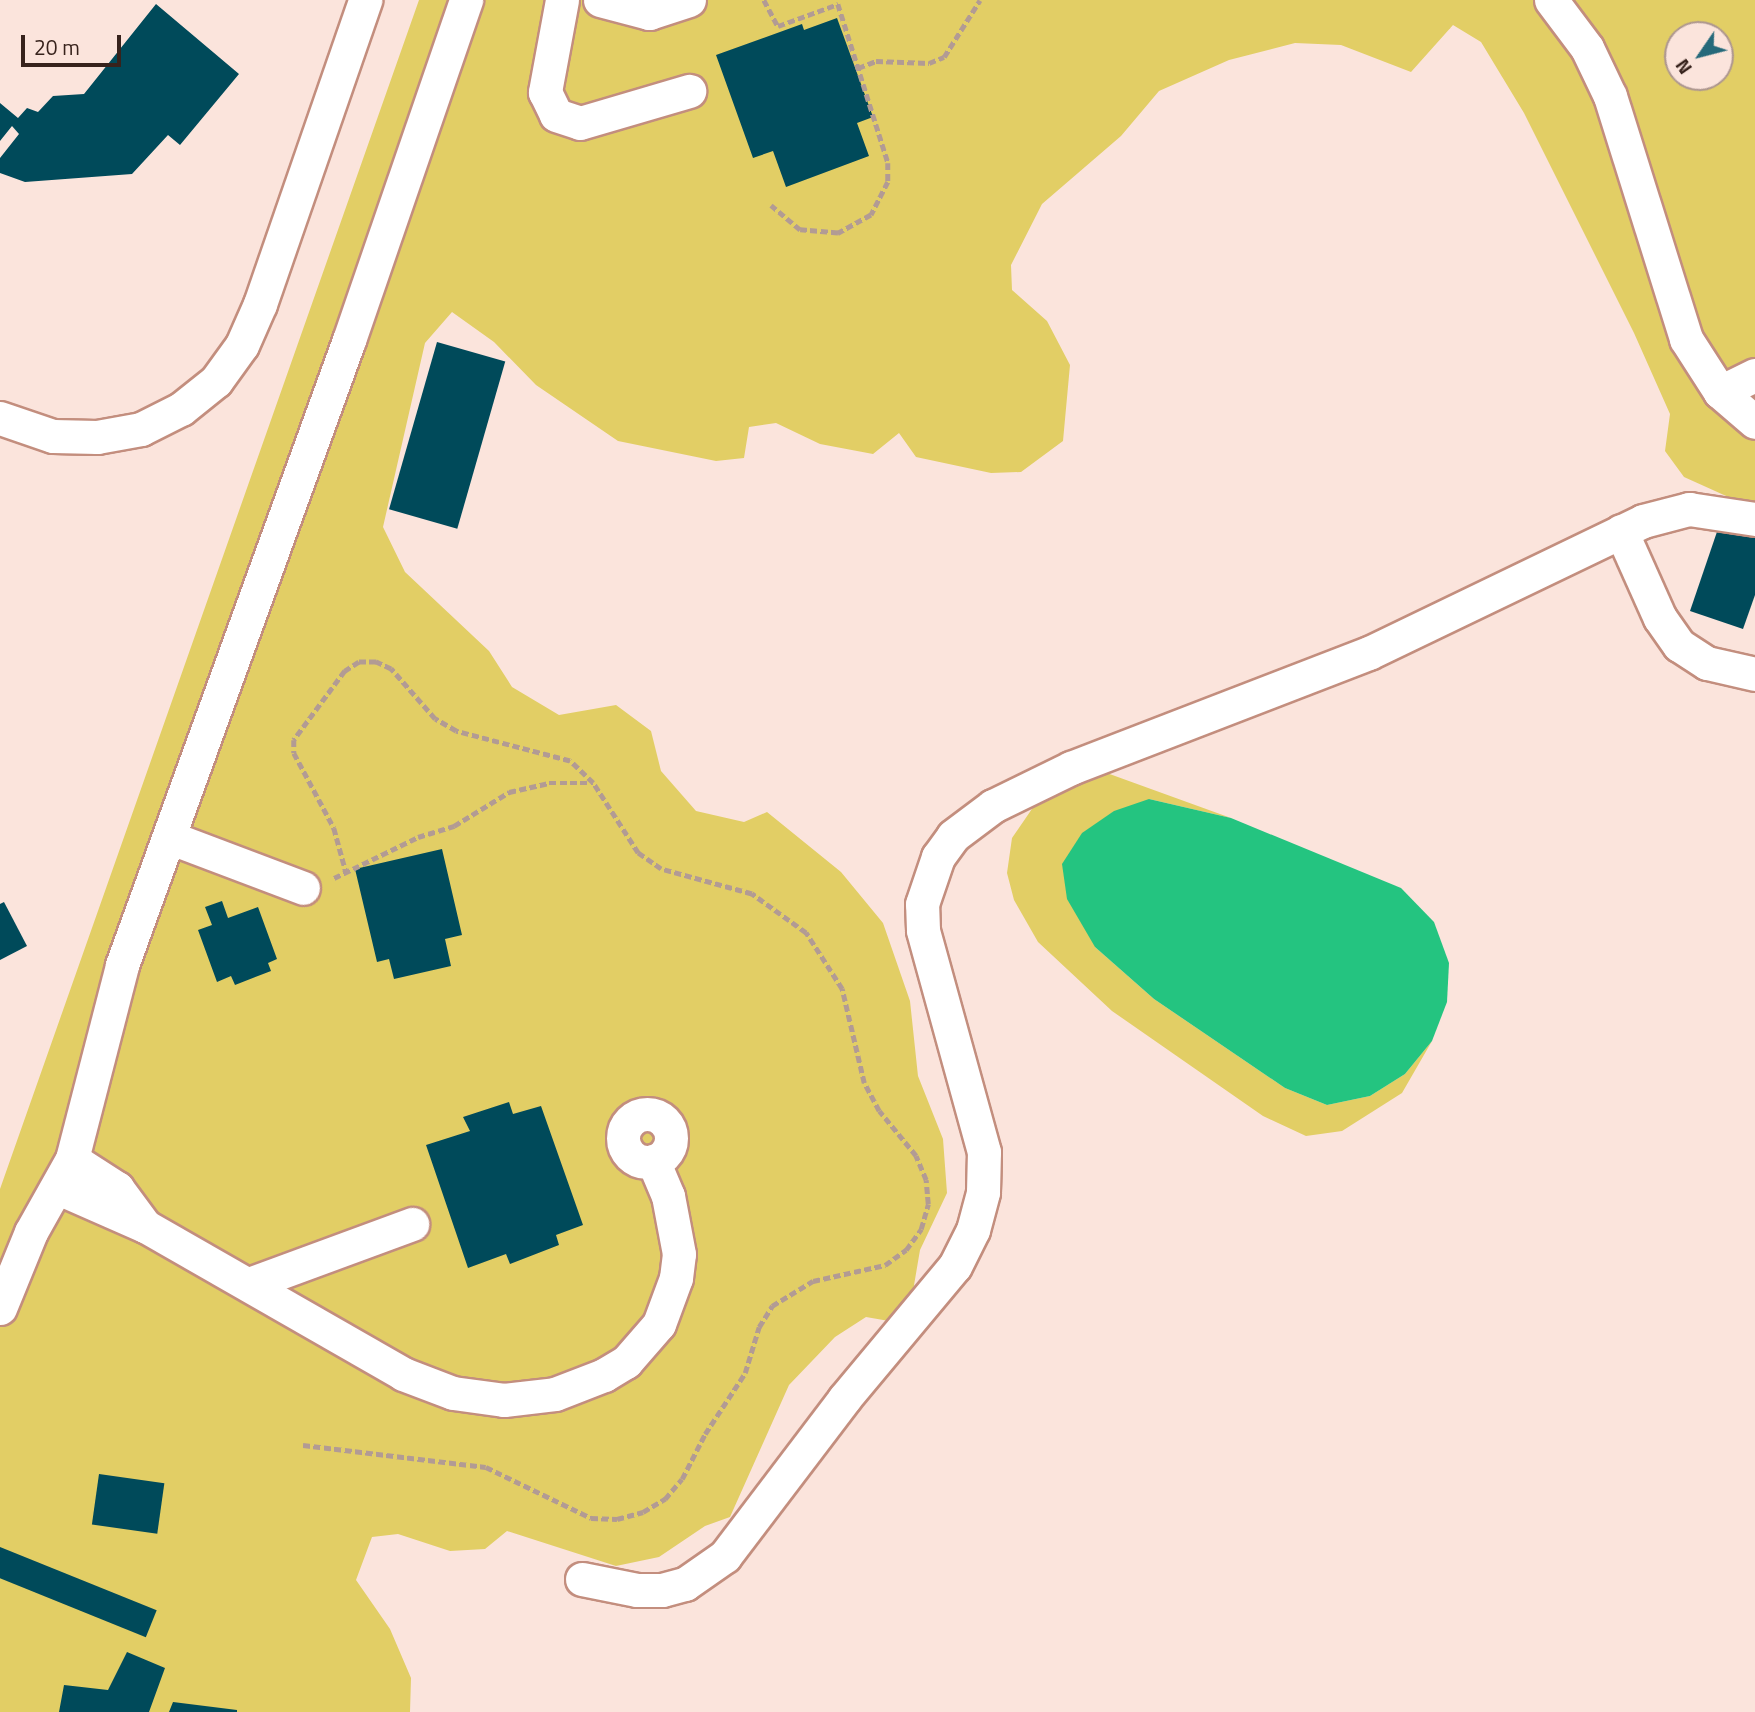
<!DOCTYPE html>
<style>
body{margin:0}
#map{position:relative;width:1755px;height:1712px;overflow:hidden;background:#fbe4dc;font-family:"Titillium Web",sans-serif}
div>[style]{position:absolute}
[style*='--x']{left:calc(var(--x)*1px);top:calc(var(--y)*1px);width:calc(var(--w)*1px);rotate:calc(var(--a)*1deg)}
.green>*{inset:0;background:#e2ce65}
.water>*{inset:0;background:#24c480}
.building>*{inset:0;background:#004a5a;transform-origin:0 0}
.path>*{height:4.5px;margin-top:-2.25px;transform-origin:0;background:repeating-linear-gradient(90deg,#b29b94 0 7px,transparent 0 10.5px)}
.roads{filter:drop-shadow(2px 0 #c38e7e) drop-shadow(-2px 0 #c38e7e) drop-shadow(0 2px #c38e7e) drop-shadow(0 -2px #c38e7e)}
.street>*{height:33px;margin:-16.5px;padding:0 16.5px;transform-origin:16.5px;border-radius:16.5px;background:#fff}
.street>.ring{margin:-16.5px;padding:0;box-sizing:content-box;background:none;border:33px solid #fff;border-radius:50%}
span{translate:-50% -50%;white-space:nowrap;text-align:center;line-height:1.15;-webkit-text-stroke:7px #fbe4dc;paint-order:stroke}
.north{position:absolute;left:1664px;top:21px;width:70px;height:70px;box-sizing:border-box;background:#fbe4dc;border:2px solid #ad968f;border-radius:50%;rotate:235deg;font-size:19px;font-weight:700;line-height:28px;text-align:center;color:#37221c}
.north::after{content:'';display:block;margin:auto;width:24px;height:32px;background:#25697a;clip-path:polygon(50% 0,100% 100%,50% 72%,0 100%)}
.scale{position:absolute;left:21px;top:35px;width:100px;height:32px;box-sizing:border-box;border:4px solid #37221c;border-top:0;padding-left:9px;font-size:21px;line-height:24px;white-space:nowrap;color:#37221c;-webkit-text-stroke:5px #fbe4dc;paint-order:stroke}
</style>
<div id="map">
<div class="green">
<div style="clip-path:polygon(evenodd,419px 0,1755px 0,1755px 509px,1684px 477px,1665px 451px,1670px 414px,1634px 333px,1524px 113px,1481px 42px,1453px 25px,1411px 72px,1341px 45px,1295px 43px,1229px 60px,1159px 91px,1121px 136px,1042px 204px,1011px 265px,1012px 290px,1047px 321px,1070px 365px,1063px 441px,1021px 472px,991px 473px,916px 457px,899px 433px,873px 454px,820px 444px,776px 423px,749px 427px,744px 458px,716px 461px,618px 441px,536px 385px,494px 342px,452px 312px,425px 343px,383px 527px,405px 572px,489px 651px,512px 687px,559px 715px,616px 705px,651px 731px,661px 771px,696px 811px,744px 822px,767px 812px,841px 872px,883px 923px,910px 1001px,918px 1076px,943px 1139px,947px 1193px,920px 1250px,911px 1303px,889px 1321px,866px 1317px,835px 1337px,789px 1385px,730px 1517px,705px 1526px,659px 1557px,616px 1566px,507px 1531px,485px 1549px,450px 1551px,398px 1534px,372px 1537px,356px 1580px,390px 1629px,411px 1678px,410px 1712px,0 1712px,0 1189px,419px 0,1678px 35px,1720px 35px,1720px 77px,1678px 77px,1678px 35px)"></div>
<div style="clip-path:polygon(1093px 768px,1231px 818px,1149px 799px,1095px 947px,1154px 999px,1285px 1088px,1327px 1105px,1370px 1096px,1405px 1074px,1432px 1041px,1402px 1093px,1342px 1131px,1306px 1136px,1263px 1116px,1112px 1011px,1038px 942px,1014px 900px,1007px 873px,1012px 838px,1036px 803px)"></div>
</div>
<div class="water">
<div style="clip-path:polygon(1149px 799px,1231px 818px,1401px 888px,1434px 922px,1449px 963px,1447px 1002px,1432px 1041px,1405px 1074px,1370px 1096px,1327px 1105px,1285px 1088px,1154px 999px,1095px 947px,1067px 899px,1062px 864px,1082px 833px,1114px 811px)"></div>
</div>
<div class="building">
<div style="clip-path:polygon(156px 4px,239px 74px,180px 145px,168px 135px,132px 174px,25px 182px,0 173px,0 158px,19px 134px,12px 126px,0 141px,0 103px,18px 118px,27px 108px,38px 112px,53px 96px,84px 94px)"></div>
<div style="clip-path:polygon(837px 18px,873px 117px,857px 123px,869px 156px,786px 187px,773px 151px,753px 158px,716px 55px,802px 24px,804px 30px)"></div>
<div style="left:437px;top:342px;width:71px;height:174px;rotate:16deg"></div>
<div style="clip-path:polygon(1721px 520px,1755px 531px,1755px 595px,1743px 629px,1690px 611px)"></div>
<div style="clip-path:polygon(442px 849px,462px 935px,445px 939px,451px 966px,394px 979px,389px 959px,377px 962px,355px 869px)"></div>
<div style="clip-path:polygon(222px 901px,228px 918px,258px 907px,277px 959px,268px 963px,271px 971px,235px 985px,231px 976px,217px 982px,198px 930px,212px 925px,205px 907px)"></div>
<div style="clip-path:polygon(4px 902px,27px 946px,0 960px,0 904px)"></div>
<div style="clip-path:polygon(509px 1102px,513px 1114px,541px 1106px,583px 1225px,556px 1235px,559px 1245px,510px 1264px,506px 1254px,468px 1268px,426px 1145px,470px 1131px,463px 1117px)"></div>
<div style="left:99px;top:1474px;width:66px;height:51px;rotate:8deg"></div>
<div style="left:0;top:1547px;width:169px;height:29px;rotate:22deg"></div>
<div style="clip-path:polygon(127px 1652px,165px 1668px,149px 1712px,59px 1712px,64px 1685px,108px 1690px)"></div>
<div style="clip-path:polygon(173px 1702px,237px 1710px,237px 1712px,169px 1712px)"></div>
</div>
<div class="path">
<div style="--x:764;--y:0;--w:30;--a:62"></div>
<div style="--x:778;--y:26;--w:64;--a:-20.1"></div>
<div style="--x:838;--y:4;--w:167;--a:72.5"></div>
<div style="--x:888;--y:163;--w:19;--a:90"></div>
<div style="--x:888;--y:182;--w:37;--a:117"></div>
<div style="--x:871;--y:215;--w:38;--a:151"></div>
<div style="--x:838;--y:233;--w:38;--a:-175"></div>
<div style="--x:800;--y:230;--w:38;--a:-140"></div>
<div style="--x:858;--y:68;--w:19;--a:-21"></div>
<div style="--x:876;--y:61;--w:53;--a:2.2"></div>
<div style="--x:929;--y:63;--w:16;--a:-22"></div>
<div style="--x:944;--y:57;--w:67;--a:-57.7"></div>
<div style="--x:334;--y:878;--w:93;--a:-26"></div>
<div style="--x:418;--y:837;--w:38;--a:-17"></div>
<div style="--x:454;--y:826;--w:65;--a:-31.7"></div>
<div style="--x:509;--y:792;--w:41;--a:-12.7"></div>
<div style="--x:549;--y:783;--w:44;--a:0"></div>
<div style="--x:303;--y:1445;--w:184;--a:6.9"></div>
<div style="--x:486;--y:1467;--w:117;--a:25.9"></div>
<div style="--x:591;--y:1518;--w:26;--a:2"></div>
<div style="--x:617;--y:1519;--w:27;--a:-15"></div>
<div style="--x:643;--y:1512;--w:26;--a:-31"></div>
<div style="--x:665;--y:1499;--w:26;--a:-50"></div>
<div style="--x:682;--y:1479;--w:51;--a:-62.9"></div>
<div style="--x:705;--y:1434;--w:73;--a:-56.7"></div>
<div style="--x:745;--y:1373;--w:48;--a:-73.1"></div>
<div style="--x:759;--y:1327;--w:25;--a:-58"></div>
<div style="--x:772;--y:1306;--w:48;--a:-31.4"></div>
<div style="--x:813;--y:1281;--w:74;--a:-12.5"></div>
<div style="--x:885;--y:1265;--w:26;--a:-36"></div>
<div style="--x:906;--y:1250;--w:26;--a:-54"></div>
<div style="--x:921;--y:1229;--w:26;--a:-74"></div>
<div style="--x:928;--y:1204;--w:24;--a:-95"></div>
<div style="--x:926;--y:1180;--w:26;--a:-113"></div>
<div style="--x:916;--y:1156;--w:58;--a:-129.4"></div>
<div style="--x:879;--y:1111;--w:32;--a:-118"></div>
<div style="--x:864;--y:1083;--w:97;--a:-103.2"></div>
<div style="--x:842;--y:989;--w:67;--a:-122.7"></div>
<div style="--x:806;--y:933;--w:67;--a:-144.2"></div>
<div style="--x:752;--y:894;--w:94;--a:-164.6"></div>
<div style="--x:661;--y:869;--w:28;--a:-145"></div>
<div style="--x:638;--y:853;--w:83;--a:-122.7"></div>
<div style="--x:593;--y:783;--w:32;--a:-136"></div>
<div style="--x:570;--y:761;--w:118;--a:-165.3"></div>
<div style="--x:456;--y:731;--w:24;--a:-150"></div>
<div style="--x:435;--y:719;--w:67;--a:-131.3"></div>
<div style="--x:391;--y:669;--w:17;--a:-155"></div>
<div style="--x:376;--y:662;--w:17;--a:180"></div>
<div style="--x:359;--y:662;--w:17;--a:147"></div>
<div style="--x:345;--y:671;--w:86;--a:126.5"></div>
<div style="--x:294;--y:740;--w:13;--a:90"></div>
<div style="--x:294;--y:753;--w:85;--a:61.9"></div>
<div style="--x:334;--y:828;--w:46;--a:74.7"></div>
</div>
<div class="roads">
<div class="street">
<div style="--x:562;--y:0;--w:94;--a:100.5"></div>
<div style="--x:545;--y:92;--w:25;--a:64"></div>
<div style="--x:556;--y:115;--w:25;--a:18"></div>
<div style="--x:580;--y:123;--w:114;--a:-16.4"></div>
<div style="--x:600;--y:0;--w:51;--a:14.9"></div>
<div style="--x:649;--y:13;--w:42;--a:-18"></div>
<div style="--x:1551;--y:0;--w:60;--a:53.1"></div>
<div style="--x:1587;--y:48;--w:53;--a:64.4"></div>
<div style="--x:1610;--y:96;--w:255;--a:72.6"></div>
<div style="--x:1686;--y:339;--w:63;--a:57.3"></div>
<div style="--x:1720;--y:392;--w:46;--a:40.6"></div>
<div style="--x:1720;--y:392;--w:39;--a:-26"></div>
<div style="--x:0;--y:418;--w:56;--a:18.8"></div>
<div style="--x:53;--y:436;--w:44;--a:1.3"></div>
<div style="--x:97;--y:437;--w:45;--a:-10.3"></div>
<div style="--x:141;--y:429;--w:45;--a:-26.6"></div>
<div style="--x:181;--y:409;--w:45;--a:-38.7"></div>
<div style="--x:216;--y:381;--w:44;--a:-54.2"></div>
<div style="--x:242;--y:345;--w:45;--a:-66.3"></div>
<div style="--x:260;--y:304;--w:322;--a:-70.9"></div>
<div style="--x:1621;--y:531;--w:95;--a:65.9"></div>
<div style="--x:1660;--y:618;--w:33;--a:55"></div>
<div style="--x:1679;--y:645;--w:33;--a:33"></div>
<div style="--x:1707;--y:663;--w:49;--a:12.9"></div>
<div style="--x:171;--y:838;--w:141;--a:20.7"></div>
<div class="ring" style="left:623px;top:1114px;width:15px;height:15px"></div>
<div style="--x:72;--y:1159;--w:54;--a:32.8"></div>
<div style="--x:117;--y:1188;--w:47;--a:53.6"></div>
<div style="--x:58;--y:1188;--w:95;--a:23.6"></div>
<div style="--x:145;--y:1226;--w:297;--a:29.8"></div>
<div style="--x:403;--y:1374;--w:53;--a:20.8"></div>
<div style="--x:453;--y:1393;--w:51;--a:7.8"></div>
<div style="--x:504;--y:1400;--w:51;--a:-6.7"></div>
<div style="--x:555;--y:1394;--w:53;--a:-21.2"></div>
<div style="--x:604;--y:1375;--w:26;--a:-31"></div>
<div style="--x:626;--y:1362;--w:50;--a:-49"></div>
<div style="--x:659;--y:1324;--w:49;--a:-69.7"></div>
<div style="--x:676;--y:1278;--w:24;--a:-83"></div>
<div style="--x:679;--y:1254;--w:59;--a:-100.7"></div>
<div style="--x:668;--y:1196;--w:38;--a:-113"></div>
<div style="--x:249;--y:1284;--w:174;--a:-20.2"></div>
<div style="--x:0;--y:1308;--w:82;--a:-67.8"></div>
<div style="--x:31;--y:1232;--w:84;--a:-60.7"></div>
<div style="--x:72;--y:1159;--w:200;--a:-75.5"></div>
<div style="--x:122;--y:965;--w:665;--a:-70.04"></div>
<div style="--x:349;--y:340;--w:360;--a:-71"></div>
<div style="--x:582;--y:1579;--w:56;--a:11.3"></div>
<div style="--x:637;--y:1590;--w:25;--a:0"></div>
<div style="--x:662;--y:1590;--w:24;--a:-15"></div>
<div style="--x:685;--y:1584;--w:49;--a:-35"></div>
<div style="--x:725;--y:1556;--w:197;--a:-52.8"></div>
<div style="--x:844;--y:1399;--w:173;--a:-50.2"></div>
<div style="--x:955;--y:1266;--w:40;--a:-63.4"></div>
<div style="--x:973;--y:1230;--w:39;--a:-75"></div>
<div style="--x:983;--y:1192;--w:40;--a:-88.6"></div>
<div style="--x:984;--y:1152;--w:230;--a:-105.4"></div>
<div style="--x:923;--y:930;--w:26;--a:-92"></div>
<div style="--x:922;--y:904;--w:50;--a:-71.2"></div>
<div style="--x:938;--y:857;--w:26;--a:-54"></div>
<div style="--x:953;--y:836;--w:50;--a:-36.9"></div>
<div style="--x:993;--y:806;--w:87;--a:-26"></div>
<div style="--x:1071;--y:768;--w:319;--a:-21.1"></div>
<div style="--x:1369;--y:653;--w:304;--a:-25.7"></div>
<div style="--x:1643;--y:521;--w:48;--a:-14.6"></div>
<div style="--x:1689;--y:509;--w:67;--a:8.6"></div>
</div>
</div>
<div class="north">N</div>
<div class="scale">20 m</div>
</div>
